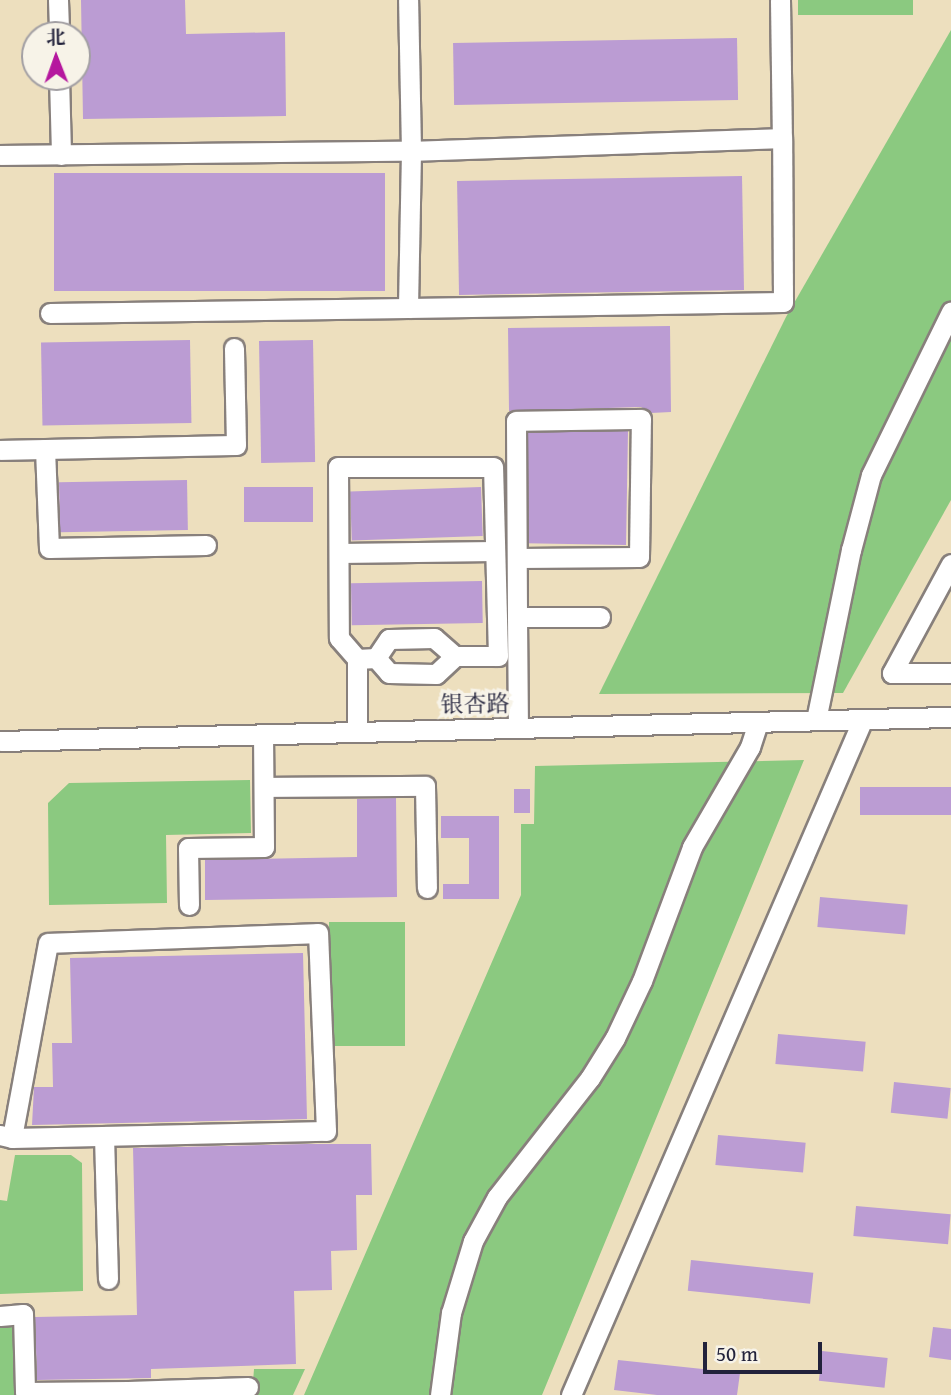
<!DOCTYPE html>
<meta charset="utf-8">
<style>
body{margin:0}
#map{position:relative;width:951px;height:1395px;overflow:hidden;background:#eddfbe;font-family:"Gentium Book Plus","Noto Serif SC",serif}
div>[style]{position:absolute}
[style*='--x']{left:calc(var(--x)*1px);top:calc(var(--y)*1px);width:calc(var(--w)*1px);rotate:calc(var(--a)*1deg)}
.green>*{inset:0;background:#8bc980;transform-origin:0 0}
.building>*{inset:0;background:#bb9cd3;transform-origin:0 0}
.roads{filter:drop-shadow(2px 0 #88807c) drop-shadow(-2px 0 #88807c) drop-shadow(0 2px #88807c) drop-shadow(0 -2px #88807c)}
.minor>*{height:19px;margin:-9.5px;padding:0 9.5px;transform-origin:9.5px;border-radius:9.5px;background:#fff}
span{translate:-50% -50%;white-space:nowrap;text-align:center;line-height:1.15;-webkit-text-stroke:7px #f7f3e8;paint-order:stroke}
.street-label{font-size:23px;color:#22223b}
.north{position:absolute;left:21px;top:21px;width:70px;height:70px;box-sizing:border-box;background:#f7f3e8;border:2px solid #a29fa3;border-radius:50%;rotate:359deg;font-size:19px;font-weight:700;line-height:28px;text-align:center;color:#22223b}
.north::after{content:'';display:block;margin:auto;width:24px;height:32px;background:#b5179e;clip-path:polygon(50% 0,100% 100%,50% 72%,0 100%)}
.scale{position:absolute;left:703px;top:1342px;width:119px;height:32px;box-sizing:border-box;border:4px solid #22223b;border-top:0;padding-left:9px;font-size:21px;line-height:24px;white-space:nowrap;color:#22223b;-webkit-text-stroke:5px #f7f3e8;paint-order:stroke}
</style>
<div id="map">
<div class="green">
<div style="left:798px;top:0;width:115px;height:15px"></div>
<div style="clip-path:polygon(951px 30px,951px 500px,843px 693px,599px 694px,786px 317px)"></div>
<div style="clip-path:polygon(804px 760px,542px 1395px,304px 1395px,521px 895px,521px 824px,534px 824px,535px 766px)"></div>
<div style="clip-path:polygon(250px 780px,251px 833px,166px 835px,167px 903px,49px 905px,48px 803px,69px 783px)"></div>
<div style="left:329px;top:922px;width:76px;height:124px"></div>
<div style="clip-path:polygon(15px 1155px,71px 1155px,82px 1163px,83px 1291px,0 1294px,0 1200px,7px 1201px)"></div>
<div style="clip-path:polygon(16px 1325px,19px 1395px,0 1395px,0 1326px)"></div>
<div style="clip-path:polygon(254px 1369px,305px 1369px,293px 1395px,252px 1395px)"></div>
</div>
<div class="building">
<div style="clip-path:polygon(81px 0,185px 0,186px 34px,285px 32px,286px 116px,83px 119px)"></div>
<div style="left:737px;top:38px;width:62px;height:284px;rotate:89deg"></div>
<div style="left:385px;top:173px;width:118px;height:331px;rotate:90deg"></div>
<div style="left:742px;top:176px;width:114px;height:285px;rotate:89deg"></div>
<div style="clip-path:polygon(670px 326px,671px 412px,651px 413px,641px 407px,509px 411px,508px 328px)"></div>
<div style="left:190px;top:340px;width:83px;height:149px;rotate:89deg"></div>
<div style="left:313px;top:340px;width:122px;height:54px;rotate:89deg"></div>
<div style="left:628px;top:431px;width:114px;height:100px;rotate:91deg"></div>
<div style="left:187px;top:480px;width:50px;height:128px;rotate:89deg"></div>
<div style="left:313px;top:487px;width:35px;height:69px;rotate:90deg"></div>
<div style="left:481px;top:487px;width:49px;height:131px;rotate:88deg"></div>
<div style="left:482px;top:581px;width:42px;height:131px;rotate:89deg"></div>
<div style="left:951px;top:787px;width:28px;height:91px;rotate:90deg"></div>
<div style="left:514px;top:789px;width:16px;height:24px"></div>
<div style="clip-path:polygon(396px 798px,397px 897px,205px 900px,205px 860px,357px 857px,357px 799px)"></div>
<div style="clip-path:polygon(441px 816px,499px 816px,499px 899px,443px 899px,443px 884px,469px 884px,469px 838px,441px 838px)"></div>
<div style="left:820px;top:897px;width:88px;height:30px;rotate:5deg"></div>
<div style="clip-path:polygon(303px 953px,307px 1119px,32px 1125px,34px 1087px,53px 1087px,52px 1043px,72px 1043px,70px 958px)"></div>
<div style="left:778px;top:1034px;width:88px;height:30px;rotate:5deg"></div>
<div style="left:894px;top:1082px;width:57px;height:31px;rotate:6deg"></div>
<div style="left:718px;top:1135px;width:88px;height:30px;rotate:5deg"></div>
<div style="clip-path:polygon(307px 1144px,371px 1144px,372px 1195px,356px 1195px,357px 1250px,331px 1251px,332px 1290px,294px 1291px,296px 1364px,151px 1369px,151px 1378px,37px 1380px,35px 1317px,137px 1315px,133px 1148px)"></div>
<div style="left:856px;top:1206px;width:95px;height:30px;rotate:5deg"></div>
<div style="left:691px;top:1260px;width:123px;height:31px;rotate:6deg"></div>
<div style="clip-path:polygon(933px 1327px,951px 1329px,951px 1360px,929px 1357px)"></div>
<div style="left:822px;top:1351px;width:66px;height:30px;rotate:6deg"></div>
<div style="clip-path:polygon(618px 1360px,740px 1373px,737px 1395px,657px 1395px,614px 1390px)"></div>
</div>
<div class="roads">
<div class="minor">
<div style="--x:58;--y:0;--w:35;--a:88"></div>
<div style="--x:780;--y:0;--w:138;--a:89.2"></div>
<div style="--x:782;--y:138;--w:371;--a:178"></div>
<div style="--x:411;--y:151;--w:157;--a:91.1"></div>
<div style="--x:408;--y:308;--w:375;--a:-0.9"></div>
<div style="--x:783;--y:302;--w:164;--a:-90.3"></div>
<div style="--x:59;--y:77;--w:78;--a:88.5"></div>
<div style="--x:0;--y:155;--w:411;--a:-0.6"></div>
<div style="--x:411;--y:151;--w:151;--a:-91.1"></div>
<div style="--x:50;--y:313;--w:358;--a:-0.8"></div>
<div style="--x:45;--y:449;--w:99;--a:87.7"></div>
<div style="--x:49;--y:548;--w:157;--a:-1.1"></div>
<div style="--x:0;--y:450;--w:236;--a:-1.2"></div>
<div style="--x:236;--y:445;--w:97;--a:-91.2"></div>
<div style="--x:339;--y:553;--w:156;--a:-0.7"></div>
<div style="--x:517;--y:558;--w:122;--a:-0.5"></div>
<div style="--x:639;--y:557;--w:138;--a:-89.2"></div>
<div style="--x:641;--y:419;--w:125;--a:179.1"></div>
<div style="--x:516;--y:421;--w:196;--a:89.7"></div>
<div style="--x:517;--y:617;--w:111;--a:89.5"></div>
<div style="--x:951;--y:564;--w:124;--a:118.4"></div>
<div style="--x:892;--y:673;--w:59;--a:0"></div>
<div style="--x:517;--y:617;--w:83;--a:0"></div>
<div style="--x:376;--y:658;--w:23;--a:-56"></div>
<div style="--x:389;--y:639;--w:45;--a:-1.3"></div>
<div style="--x:434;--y:638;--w:28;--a:41"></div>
<div style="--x:357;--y:659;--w:19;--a:-3"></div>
<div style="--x:376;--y:658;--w:20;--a:49"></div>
<div style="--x:389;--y:673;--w:47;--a:1.2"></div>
<div style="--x:436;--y:674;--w:26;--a:-43"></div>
<div style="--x:455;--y:656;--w:43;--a:0"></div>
<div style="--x:498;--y:656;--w:189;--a:-91.5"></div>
<div style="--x:493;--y:467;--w:155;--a:180"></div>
<div style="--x:338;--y:467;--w:171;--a:89.7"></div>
<div style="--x:339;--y:638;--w:28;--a:49"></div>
<div style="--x:357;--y:659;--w:73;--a:90"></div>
<div style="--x:816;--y:720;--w:174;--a:-78.4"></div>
<div style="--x:851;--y:550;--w:78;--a:-75.1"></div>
<div style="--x:871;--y:475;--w:182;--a:-63.9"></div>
<div style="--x:0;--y:741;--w:951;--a:-1.45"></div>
<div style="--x:264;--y:787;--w:161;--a:-0.4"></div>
<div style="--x:425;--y:786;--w:102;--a:88.9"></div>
<div style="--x:189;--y:905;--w:57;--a:-91"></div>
<div style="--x:188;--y:848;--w:76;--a:-0.8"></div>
<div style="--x:264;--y:847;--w:113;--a:-90.5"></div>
<div style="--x:0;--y:1135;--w:12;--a:14"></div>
<div style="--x:12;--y:1138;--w:314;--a:-1.3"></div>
<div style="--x:326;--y:1131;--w:198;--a:-92.3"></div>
<div style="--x:318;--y:933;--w:270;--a:177.9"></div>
<div style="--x:48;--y:943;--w:198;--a:100.5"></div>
<div style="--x:104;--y:1136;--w:143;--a:88.4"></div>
<div style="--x:0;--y:1316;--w:23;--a:-5"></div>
<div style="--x:23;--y:1314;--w:78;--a:88.5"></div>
<div style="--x:25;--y:1392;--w:103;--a:-0.6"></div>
<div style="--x:128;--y:1391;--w:4;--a:90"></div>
<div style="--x:128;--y:1391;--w:120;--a:-1.9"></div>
<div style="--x:440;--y:1395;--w:83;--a:-82.4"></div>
<div style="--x:451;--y:1313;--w:75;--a:-73"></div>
<div style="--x:473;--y:1241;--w:50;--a:-61.4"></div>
<div style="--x:497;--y:1197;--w:151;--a:-52"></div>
<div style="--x:590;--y:1078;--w:47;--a:-58"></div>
<div style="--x:615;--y:1038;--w:63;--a:-64.7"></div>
<div style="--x:642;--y:981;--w:143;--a:-69.5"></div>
<div style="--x:692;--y:847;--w:116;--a:-59.9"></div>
<div style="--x:750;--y:747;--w:26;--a:-72"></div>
<div style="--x:571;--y:1395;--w:736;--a:-66.64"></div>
</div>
</div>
<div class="street-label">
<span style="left:475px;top:704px;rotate:-1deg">银杏路</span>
</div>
<div class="north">北</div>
<div class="scale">50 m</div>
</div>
